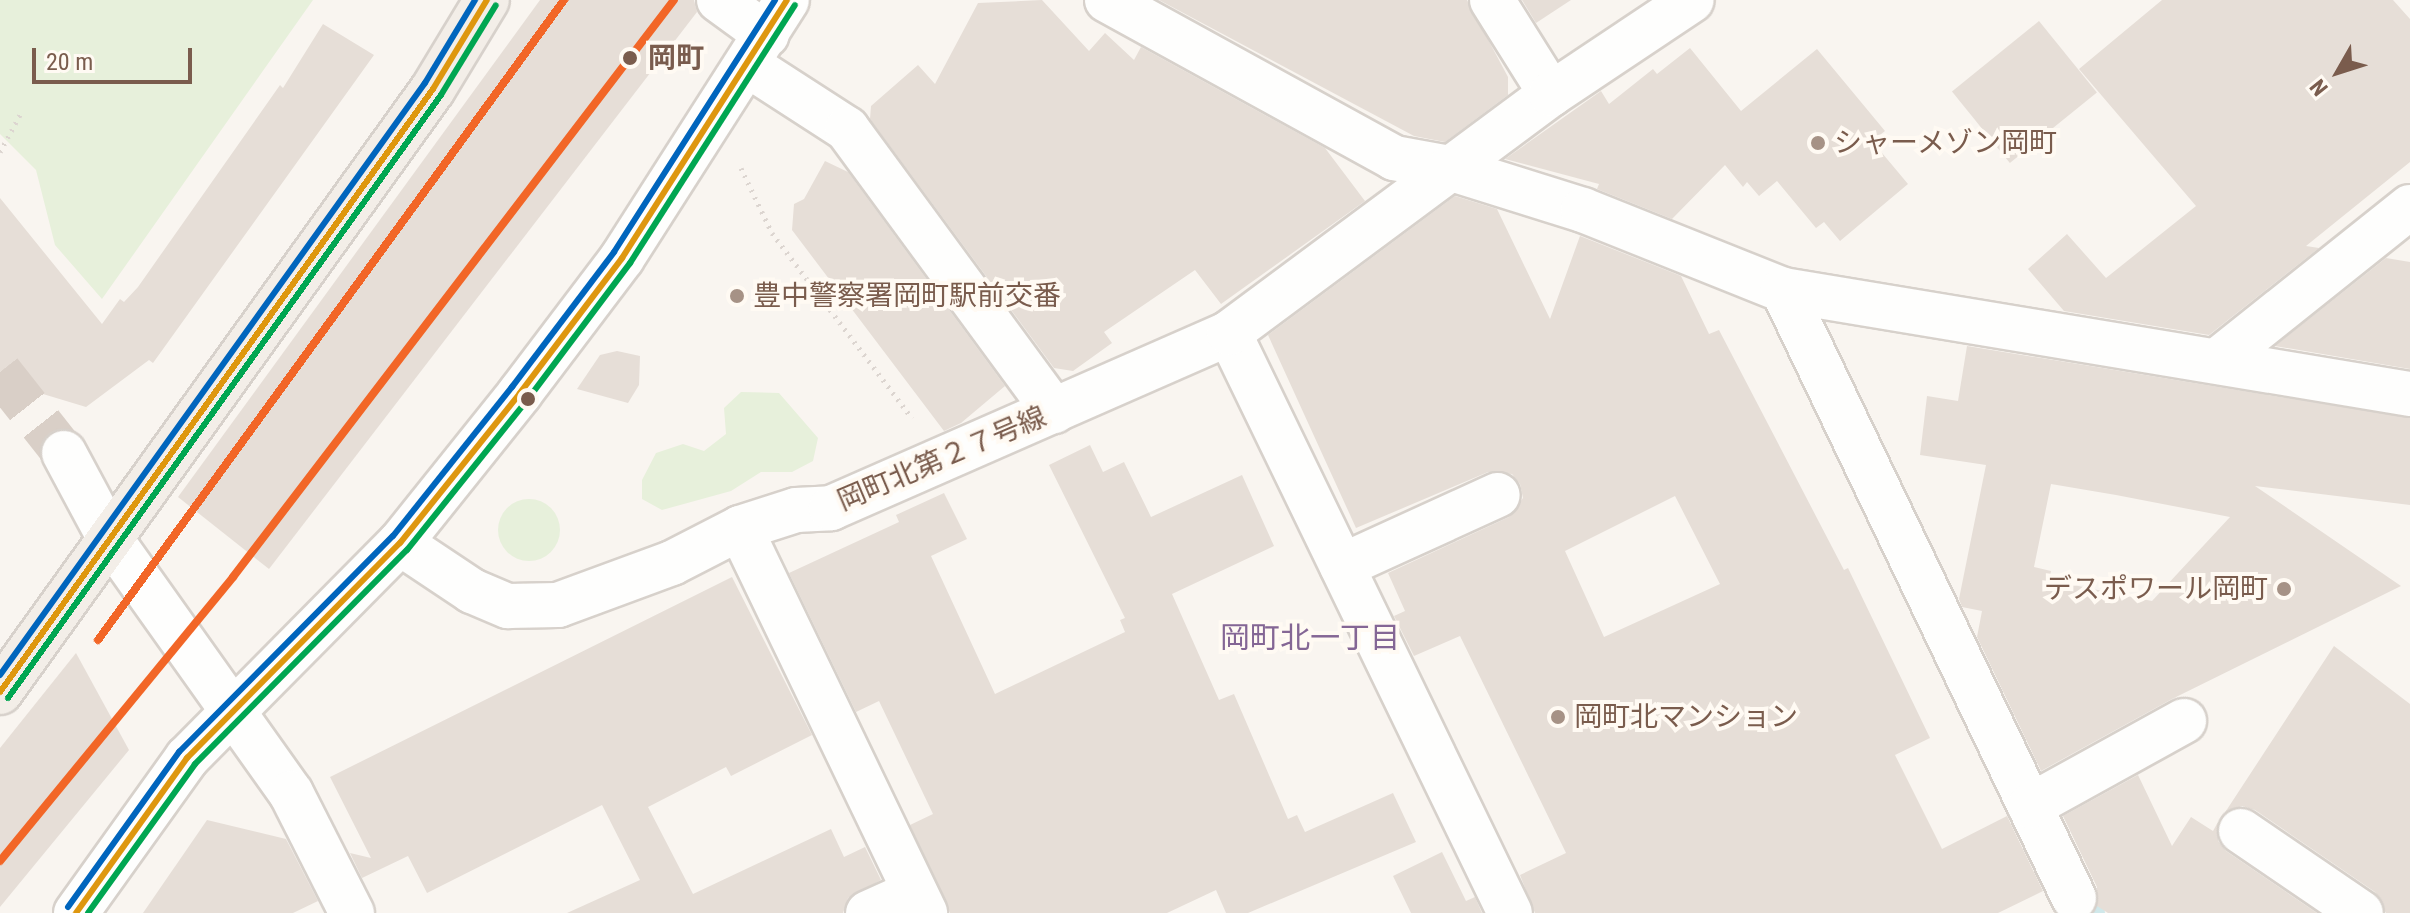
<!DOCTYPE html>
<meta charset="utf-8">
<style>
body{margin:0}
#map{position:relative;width:2410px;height:913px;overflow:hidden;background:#f9f5f0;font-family:"Roboto Condensed","Noto Sans JP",sans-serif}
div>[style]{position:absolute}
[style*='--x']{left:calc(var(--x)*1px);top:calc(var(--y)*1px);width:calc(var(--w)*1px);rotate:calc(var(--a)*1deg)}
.green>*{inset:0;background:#e7f0db}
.round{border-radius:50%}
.stream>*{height:16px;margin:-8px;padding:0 8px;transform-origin:8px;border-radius:8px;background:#d0e8ea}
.building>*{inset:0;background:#e6ded7;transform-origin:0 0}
.minor-tunnel>*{height:44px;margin-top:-22px;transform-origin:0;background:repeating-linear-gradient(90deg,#d9cfc7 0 44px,transparent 0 66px)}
.path>*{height:5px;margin-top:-2.5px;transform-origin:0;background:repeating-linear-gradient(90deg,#dcd5d0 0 2px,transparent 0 8px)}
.roads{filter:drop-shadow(2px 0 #d7d1cb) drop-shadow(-2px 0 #d7d1cb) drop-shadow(0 2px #d7d1cb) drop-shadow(0 -2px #d7d1cb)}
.minor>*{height:44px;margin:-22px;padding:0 22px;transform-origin:22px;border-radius:22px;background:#fefefd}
.major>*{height:44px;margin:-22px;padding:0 22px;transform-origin:22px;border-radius:22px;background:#f3eee8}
.bus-1>*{height:6px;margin:-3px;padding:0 3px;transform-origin:3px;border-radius:3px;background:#de970f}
.bus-2>*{height:6px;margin:-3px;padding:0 3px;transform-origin:3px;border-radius:3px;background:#00a651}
.bus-3>*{height:6px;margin:-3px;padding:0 3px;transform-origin:3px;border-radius:3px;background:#0065bd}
.rail-1>*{height:8px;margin:-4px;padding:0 4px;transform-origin:4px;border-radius:4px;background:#f26627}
.dots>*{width:22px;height:22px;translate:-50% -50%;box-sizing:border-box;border:4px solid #fffaf3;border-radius:50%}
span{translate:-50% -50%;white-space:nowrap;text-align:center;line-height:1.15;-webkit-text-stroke:8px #fffaf3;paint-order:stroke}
.stop-label{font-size:28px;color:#7a5c4d;font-weight:700}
.left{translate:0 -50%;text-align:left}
.poi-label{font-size:28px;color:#7a5c4d}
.right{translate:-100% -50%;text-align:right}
.street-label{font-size:28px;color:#7a5c4d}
.neighbourhood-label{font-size:30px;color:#846695}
.north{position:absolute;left:2298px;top:32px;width:80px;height:80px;-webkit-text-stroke:6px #fffaf3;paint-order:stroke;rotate:231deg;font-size:22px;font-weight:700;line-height:32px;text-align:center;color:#7a5c4d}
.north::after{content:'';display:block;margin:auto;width:28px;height:36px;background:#7a5c4d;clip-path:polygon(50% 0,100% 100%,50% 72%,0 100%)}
.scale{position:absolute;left:32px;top:48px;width:160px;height:36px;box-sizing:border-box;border:4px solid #7a5c4d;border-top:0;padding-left:10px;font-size:24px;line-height:28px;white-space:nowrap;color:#7a5c4d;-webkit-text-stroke:6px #fffaf3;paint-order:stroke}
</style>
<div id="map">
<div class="green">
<div style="clip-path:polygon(0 0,313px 0,102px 299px,55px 245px,36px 170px,0 134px)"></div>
<div style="clip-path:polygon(741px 392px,779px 393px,818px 438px,813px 461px,792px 472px,761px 472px,731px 491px,662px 510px,642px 499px,642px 480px,656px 453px,683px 444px,704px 451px,726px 434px,724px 408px)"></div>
<div class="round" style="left:498px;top:499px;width:62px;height:62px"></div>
</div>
<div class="stream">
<div style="--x:2096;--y:907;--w:6;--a:81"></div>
</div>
<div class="building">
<div style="clip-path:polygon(540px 0,694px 0,697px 12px,269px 569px,178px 497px)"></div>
<div style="clip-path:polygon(1042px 0,1089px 51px,1105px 33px,1134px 60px,1141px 47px,1325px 148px,1365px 201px,1221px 304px,1195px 270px,1104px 332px,1112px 343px,1073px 371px,1054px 368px,870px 119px,871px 106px,918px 65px,935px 84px,978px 3px)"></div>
<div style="clip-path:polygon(1159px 0,1467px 0,1508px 77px,1508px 95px,1445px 142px,1414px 136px)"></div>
<div style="clip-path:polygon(1522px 0,1571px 0,1536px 23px)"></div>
<div style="clip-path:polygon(2162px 0,2393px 0,2410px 19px,2410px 162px,2306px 246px,2319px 248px,2209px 335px,2064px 311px,2028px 269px,2067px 234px,2106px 278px,2196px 206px,2079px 69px)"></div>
<div style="left:2039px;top:21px;width:92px;height:112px;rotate:51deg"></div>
<div style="clip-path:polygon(323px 24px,374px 55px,153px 363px,149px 360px,86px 407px,0 381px,0 198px,102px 324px,120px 299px,124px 302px,138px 287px,280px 85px,283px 88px)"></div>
<div style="clip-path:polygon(1690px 48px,1741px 111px,1817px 49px,1885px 131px,1872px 141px,1908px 184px,1840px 241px,1824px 222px,1816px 228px,1777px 181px,1759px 196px,1747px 182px,1743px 187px,1725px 165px,1672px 219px,1597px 189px,1599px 184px,1505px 159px,1601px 91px,1609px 104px,1653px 69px,1657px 74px)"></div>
<div style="clip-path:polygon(825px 161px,848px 172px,1005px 386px,961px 423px,944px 431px,792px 230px,794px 204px,804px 199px)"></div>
<div style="clip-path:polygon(evenodd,1455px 196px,1497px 209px,1550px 319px,1580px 236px,1681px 276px,1709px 334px,1719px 330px,1844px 570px,1848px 568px,1930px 738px,1895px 755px,1942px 849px,2007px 816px,2043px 891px,1998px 913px,1535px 913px,1520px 875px,1566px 853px,1460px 636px,1414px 656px,1394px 616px,1405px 611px,1388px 573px,1509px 517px,1523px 498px,1520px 484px,1512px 474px,1488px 472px,1356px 528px,1268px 335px,1455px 196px,1675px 496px,1720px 584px,1604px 637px,1565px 551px,1675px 496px)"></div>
<div style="clip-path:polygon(2386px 258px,2410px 262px,2410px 369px,2275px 346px)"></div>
<div style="clip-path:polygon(evenodd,1967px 346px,2410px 418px,2410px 505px,2255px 486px,2401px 586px,2172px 699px,2041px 771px,1977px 637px,1982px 611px,1962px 607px,1959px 599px,1986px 465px,1920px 455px,1927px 396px,1958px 401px,1967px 346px,2051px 484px,2116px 495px,2230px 517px,2152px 601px,2049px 580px,2051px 571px,2034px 567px,2051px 484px)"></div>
<div style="clip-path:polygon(617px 351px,640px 356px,639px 385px,628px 403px,577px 389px,600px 355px)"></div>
<div style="clip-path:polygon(1090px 445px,1103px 472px,1124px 462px,1151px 517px,1242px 475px,1274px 546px,1172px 594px,1219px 700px,1234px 694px,1288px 819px,1297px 815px,1305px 832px,1393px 793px,1416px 842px,1248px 913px,1226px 913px,1216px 890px,1167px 913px,950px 913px,910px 825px,933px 814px,879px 701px,856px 712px,789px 573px,899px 522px,896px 515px,944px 493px,967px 539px,931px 556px,995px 694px,1125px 632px,1120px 620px,1125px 618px,1049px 465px)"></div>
<div style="clip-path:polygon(732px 577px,812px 735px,731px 776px,726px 767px,648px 807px,693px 894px,831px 829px,844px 857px,865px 847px,881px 880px,848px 898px,843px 913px,567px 913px,640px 880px,602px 805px,427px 893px,408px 856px,362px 878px,350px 853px,371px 858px,330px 777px)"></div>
<div style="clip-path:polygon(2334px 646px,2410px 704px,2410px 913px,2386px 913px,2375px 892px,2255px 810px,2242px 806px,2224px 814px)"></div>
<div style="clip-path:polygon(76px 653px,129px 750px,0 907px,0 748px)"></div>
<div style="clip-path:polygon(2138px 775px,2172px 846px,2191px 817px,2213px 831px,2218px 822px,2218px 841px,2226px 851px,2317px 913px,2108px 913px,2097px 906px,2097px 887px,2063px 816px)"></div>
<div style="clip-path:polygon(207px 820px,286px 839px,318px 901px,293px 913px,143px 913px)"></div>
<div style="clip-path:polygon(1442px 852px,1466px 901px,1475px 897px,1482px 913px,1411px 913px,1393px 876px)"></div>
</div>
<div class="minor-tunnel">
<div style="--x:0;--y:372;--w:103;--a:51.7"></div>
</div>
<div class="path">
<div style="--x:0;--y:152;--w:47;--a:-61.8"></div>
<div style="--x:741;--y:168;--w:72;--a:64.5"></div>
<div style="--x:772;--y:233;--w:232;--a:52.9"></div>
</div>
<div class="roads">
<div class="minor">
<div style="--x:719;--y:0;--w:59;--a:36.1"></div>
<div style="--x:1107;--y:0;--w:328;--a:28.8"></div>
<div style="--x:1394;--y:158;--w:56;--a:10.3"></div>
<div style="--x:1449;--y:168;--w:140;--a:17.4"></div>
<div style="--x:1583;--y:210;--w:215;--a:21.8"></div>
<div style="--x:1783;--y:290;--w:636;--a:9.42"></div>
<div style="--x:1492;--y:0;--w:111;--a:57.9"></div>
<div style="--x:748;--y:65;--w:118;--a:32.9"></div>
<div style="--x:847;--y:129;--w:350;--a:53.7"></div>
<div style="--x:1783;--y:290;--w:674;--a:64.42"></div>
<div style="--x:1229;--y:333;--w:644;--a:64.15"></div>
<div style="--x:2217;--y:361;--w:247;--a:-38.6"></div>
<div style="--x:64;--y:453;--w:95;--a:61.8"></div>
<div style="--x:109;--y:537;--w:314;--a:54.6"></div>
<div style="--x:291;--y:793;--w:135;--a:63.1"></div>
<div style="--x:740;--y:528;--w:427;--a:64.3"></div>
<div style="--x:400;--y:543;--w:87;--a:33.7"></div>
<div style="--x:472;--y:591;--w:39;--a:23"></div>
<div style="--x:508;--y:606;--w:50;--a:-1.1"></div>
<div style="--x:558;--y:605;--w:121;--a:-20.2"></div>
<div style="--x:672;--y:563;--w:76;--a:-27.2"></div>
<div style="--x:740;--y:528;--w:59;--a:-17.8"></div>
<div style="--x:796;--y:510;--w:35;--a:-3"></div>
<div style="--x:831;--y:508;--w:435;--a:-23.7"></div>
<div style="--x:1229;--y:333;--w:401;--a:-36.6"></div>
<div style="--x:1551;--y:94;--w:169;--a:-33.7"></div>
<div style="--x:1342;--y:566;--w:171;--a:-24.5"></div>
<div style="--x:2030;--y:806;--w:176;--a:-28.9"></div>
<div style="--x:2241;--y:831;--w:145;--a:34.3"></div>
<div style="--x:76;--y:913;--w:191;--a:-54.4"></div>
<div style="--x:187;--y:758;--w:303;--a:-45.3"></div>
<div style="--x:400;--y:543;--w:192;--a:-51.3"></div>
<div style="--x:520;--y:393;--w:169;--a:-52.9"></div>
<div style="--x:622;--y:258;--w:306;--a:-57.4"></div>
<div style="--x:868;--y:913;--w:51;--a:-24.1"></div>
</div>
<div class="major">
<div style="--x:0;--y:692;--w:742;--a:-54.32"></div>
<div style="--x:433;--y:89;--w:104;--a:-58.8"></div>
</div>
</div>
<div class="bus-1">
<div style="--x:0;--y:692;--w:742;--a:-54.32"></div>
<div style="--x:433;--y:89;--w:104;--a:-58.8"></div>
<div style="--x:76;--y:913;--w:191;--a:-54.4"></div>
<div style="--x:187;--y:758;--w:303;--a:-45.3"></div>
<div style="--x:400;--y:543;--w:192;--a:-51.3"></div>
<div style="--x:520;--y:393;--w:169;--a:-52.9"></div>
<div style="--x:622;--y:258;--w:306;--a:-57.4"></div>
</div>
<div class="bus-2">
<div style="--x:8;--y:698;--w:742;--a:-54.32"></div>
<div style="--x:441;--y:95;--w:105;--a:-58.6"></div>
<div style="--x:88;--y:913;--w:183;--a:-54.3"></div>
<div style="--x:195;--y:764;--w:301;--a:-45.3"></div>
<div style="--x:407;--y:550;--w:193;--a:-51.3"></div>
<div style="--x:528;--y:399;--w:170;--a:-53.1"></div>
<div style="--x:630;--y:263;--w:306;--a:-57.4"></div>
</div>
<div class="bus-3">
<div style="--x:0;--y:675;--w:729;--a:-54.33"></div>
<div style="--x:425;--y:83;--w:97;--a:-58.9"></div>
<div style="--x:68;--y:907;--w:191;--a:-54.4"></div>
<div style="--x:179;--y:752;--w:304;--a:-45.3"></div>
<div style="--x:393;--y:536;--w:191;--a:-51.4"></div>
<div style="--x:512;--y:387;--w:169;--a:-52.9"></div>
<div style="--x:614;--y:252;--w:299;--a:-57.4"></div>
</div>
<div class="rail-1">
<div style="--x:98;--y:640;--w:792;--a:-53.94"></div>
<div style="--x:0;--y:861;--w:367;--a:-50.6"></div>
<div style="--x:233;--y:577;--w:726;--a:-52.61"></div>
</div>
<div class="dots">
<div style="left:630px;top:58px;background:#7a5c4d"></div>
<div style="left:1818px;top:143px;background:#a69286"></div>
<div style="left:737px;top:296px;background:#a69286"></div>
<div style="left:528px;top:399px;background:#7a5c4d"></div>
<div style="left:2284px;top:589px;background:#a69286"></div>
<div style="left:1558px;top:717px;background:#a69286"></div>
</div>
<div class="stop-label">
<span class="left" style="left:648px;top:58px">岡町</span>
</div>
<div class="poi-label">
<span class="left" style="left:1834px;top:143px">シャーメゾン岡町</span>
<span class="left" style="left:753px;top:296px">豊中警察署岡町駅前交番</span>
<span class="right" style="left:2268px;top:589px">デスポワール岡町</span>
<span class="left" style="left:1574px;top:717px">岡町北マンション</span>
</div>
<div class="street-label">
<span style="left:942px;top:459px;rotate:-23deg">岡町北第２７号線</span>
</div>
<div class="neighbourhood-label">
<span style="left:1310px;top:638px">岡町北一丁目</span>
</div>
<div class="north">N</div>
<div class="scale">20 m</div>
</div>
